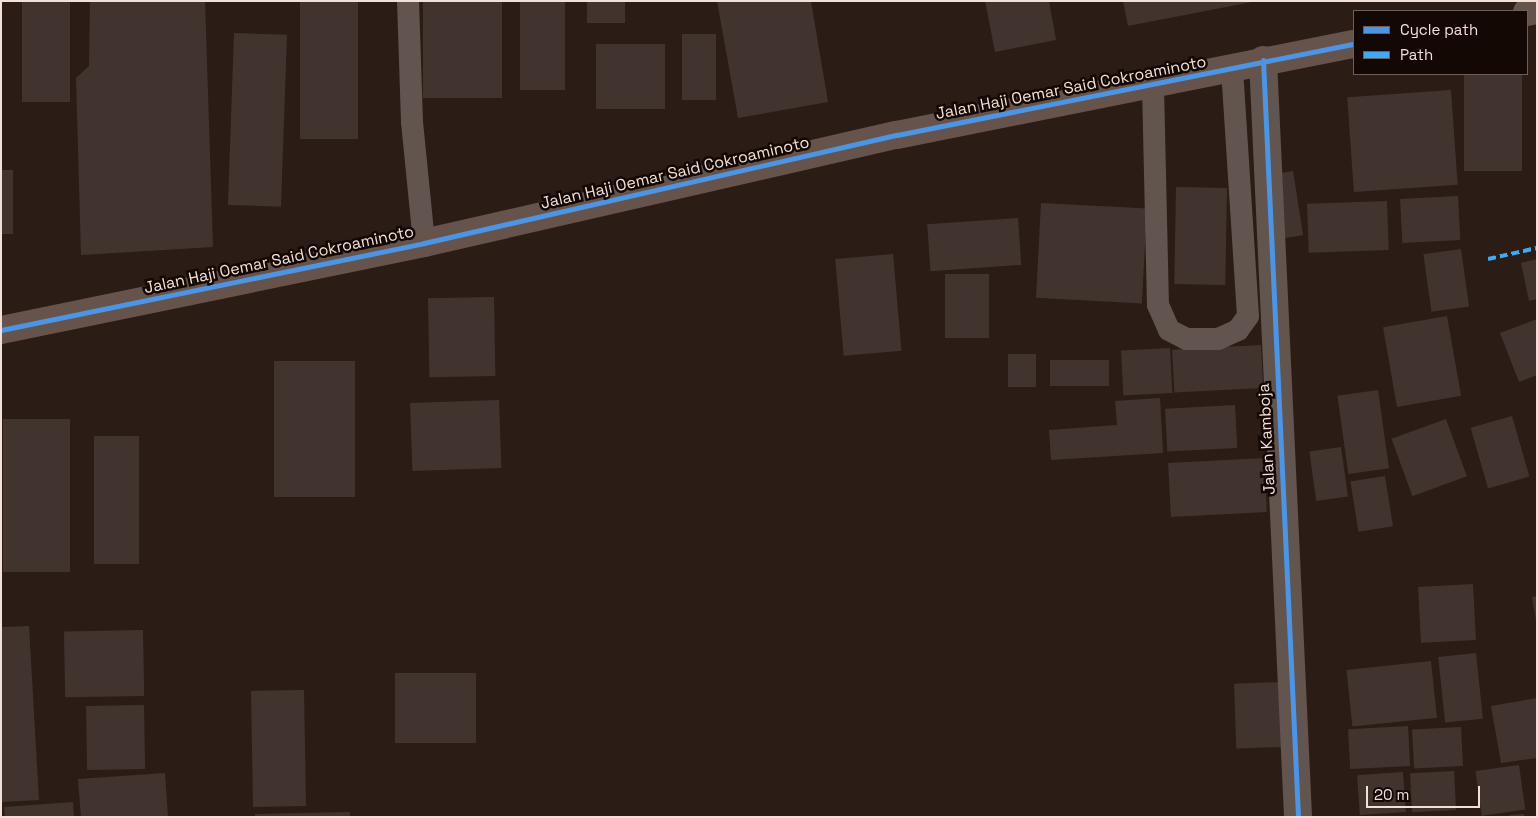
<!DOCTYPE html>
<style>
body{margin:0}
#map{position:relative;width:1538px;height:818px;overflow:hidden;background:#2b1c16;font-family:"Space Grotesk",sans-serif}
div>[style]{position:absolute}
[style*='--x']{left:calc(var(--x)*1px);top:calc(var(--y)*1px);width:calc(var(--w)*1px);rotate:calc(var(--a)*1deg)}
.building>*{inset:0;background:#41342f;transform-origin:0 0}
.lane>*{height:22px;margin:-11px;padding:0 11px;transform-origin:11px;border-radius:11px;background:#62544e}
.street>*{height:28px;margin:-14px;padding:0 14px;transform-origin:14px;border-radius:14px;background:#62544e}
.primary>*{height:28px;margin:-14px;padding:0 14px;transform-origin:14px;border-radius:14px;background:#65534c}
.quiet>*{height:4px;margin-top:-2px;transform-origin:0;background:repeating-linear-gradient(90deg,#3fa9f5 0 8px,transparent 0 12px)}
.cycleway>*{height:5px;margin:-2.5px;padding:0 2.5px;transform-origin:2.5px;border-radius:2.5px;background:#4d94e3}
span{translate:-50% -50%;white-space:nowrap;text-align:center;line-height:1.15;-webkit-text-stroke:5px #130804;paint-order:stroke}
.street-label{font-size:16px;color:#f3e0d8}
.frame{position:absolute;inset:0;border:2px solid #f3e0d8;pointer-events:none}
.legend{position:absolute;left:1353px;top:10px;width:175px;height:65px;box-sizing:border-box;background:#130804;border:1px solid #6d5e59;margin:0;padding:6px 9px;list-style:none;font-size:15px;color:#f3e0d8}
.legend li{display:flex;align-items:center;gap:10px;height:25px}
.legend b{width:25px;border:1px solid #6d5e59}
.scale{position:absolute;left:1366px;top:786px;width:114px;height:22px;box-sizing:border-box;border:2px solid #f3e0d8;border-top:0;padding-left:6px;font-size:15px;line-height:18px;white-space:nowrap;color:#f3e0d8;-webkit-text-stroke:4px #130804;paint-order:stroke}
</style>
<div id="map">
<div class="building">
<div style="left:22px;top:1px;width:48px;height:101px"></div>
<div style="clip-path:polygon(90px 1px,205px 1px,213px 247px,81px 255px,76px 78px,89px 66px)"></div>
<div style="left:300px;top:1px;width:58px;height:138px"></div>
<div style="left:423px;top:1px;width:79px;height:97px"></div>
<div style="left:520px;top:1px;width:45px;height:89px"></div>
<div style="left:587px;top:1px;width:38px;height:22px"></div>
<div style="clip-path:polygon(717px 1px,811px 1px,828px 102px,738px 118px)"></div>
<div style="clip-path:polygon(985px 1px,1049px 1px,1056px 40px,995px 52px)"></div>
<div style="clip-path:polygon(1123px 1px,1252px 1px,1252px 2px,1128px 26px)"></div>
<div style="left:234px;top:33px;width:53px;height:172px;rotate:2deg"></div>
<div style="left:682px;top:34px;width:34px;height:66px"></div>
<div style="left:665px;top:44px;width:65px;height:69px;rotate:90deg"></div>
<div style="left:1464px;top:74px;width:58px;height:97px"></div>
<div style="left:1451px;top:90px;width:95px;height:104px;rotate:86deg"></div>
<div style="left:1px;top:170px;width:12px;height:64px"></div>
<div style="left:1293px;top:171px;width:65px;height:25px;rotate:81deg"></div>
<div style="left:1176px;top:187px;width:51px;height:97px;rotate:1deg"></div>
<div style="left:1458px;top:196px;width:44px;height:58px;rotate:87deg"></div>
<div style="left:1387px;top:201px;width:49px;height:80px;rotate:88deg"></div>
<div style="left:1041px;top:203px;width:106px;height:95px;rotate:3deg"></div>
<div style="left:1018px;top:218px;width:47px;height:91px;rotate:86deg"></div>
<div style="left:1461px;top:249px;width:58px;height:38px;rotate:82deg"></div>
<div style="left:893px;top:254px;width:97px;height:58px;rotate:85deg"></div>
<div style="clip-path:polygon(1537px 259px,1537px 299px,1529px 301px,1521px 263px)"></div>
<div style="left:945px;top:274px;width:44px;height:64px"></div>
<div style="left:494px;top:297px;width:79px;height:66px;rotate:89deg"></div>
<div style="left:1447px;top:316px;width:81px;height:65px;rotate:80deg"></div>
<div style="clip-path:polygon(1537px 319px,1537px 375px,1519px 382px,1500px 333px)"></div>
<div style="left:1261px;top:345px;width:43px;height:89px;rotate:87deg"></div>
<div style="left:1170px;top:348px;width:45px;height:49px;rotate:87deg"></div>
<div style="left:1008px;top:354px;width:28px;height:33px"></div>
<div style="left:1050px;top:360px;width:59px;height:26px"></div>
<div style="left:274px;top:361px;width:81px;height:136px"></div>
<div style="left:1378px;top:390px;width:79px;height:41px;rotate:82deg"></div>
<div style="clip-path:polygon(1160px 398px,1163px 453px,1051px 460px,1049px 430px,1117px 425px,1115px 401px)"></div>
<div style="left:499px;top:400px;width:68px;height:89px;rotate:88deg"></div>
<div style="left:1235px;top:405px;width:43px;height:70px;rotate:87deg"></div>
<div style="left:1512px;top:416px;width:63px;height:43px;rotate:74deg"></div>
<div style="left:3px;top:419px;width:67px;height:153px"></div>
<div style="left:1446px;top:419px;width:61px;height:58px;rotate:70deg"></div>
<div style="left:94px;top:436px;width:45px;height:128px"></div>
<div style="left:1341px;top:447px;width:50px;height:32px;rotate:82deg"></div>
<div style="left:1264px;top:458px;width:54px;height:96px;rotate:87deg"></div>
<div style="left:1385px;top:476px;width:51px;height:35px;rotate:81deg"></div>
<div style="left:1473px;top:584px;width:56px;height:55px;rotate:87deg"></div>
<div style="clip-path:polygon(1537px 596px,1537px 621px,1536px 621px,1532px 597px)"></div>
<div style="clip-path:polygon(29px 626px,39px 800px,2px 802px,1px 627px)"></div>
<div style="left:143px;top:630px;width:66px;height:79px;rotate:89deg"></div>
<div style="left:1476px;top:653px;width:66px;height:38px;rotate:84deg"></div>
<div style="left:1431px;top:661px;width:57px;height:85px;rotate:84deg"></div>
<div style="left:395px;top:673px;width:81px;height:70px"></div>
<div style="left:1281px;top:682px;width:65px;height:47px;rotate:88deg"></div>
<div style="left:304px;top:690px;width:116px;height:53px;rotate:89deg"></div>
<div style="clip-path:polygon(1537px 698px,1537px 758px,1501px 763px,1491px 706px)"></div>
<div style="left:144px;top:705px;width:64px;height:58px;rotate:89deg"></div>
<div style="left:1408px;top:726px;width:40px;height:60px;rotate:87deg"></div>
<div style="left:1461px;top:727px;width:39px;height:49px;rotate:87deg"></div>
<div style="left:1519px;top:765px;width:45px;height:44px;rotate:82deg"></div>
<div style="left:1454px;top:771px;width:39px;height:44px;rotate:87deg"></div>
<div style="left:1403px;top:772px;width:40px;height:46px;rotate:86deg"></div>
<div style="clip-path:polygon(165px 773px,168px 817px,81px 817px,78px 779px)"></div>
<div style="clip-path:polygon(73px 802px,74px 817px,5px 817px,4px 807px)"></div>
<div style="clip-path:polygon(350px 812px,350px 817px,255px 817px,255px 814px)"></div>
<div style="clip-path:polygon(1524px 814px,1524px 817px,1509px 817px,1509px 815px)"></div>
</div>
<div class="lane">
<div style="--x:408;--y:1;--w:121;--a:88.1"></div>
<div style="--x:412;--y:122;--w:122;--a:84.3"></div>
<div style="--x:1153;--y:86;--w:219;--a:88.7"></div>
<div style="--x:1158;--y:305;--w:27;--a:66"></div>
<div style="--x:1169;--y:330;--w:20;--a:27"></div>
<div style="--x:1187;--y:339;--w:31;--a:0"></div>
<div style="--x:1218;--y:339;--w:22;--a:-24"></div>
<div style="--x:1238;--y:330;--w:17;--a:-54"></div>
<div style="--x:1248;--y:316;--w:249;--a:-93.7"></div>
</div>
<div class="street">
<div style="--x:1263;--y:60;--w:758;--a:87.35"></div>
</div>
<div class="primary">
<div style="--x:1527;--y:12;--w:10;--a:-11"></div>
<div style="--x:1;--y:330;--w:432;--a:-11.6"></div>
<div style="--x:424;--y:243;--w:485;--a:-12.9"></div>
<div style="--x:897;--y:135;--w:466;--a:-11.3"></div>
</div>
<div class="quiet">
<div style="--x:1488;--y:259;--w:50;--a:-12.7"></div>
</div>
<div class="cycleway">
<div style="--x:1263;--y:60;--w:758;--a:87.35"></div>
<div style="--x:1;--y:330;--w:432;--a:-11.6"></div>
<div style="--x:424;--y:243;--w:485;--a:-12.9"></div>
<div style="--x:897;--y:135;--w:466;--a:-11.3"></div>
</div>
<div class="street-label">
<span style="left:1071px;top:88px;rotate:-11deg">Jalan Haji Oemar Said Cokroaminoto</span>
<span style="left:675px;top:173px;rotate:-13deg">Jalan Haji Oemar Said Cokroaminoto</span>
<span style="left:279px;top:260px;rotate:-12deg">Jalan Haji Oemar Said Cokroaminoto</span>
<span style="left:1267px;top:439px;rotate:-93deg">Jalan Kamboja</span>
</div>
<div class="frame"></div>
<ul class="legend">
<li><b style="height:6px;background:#4d94e3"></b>Cycle path</li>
<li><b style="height:6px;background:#3fa9f5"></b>Path</li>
</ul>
<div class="scale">20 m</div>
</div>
